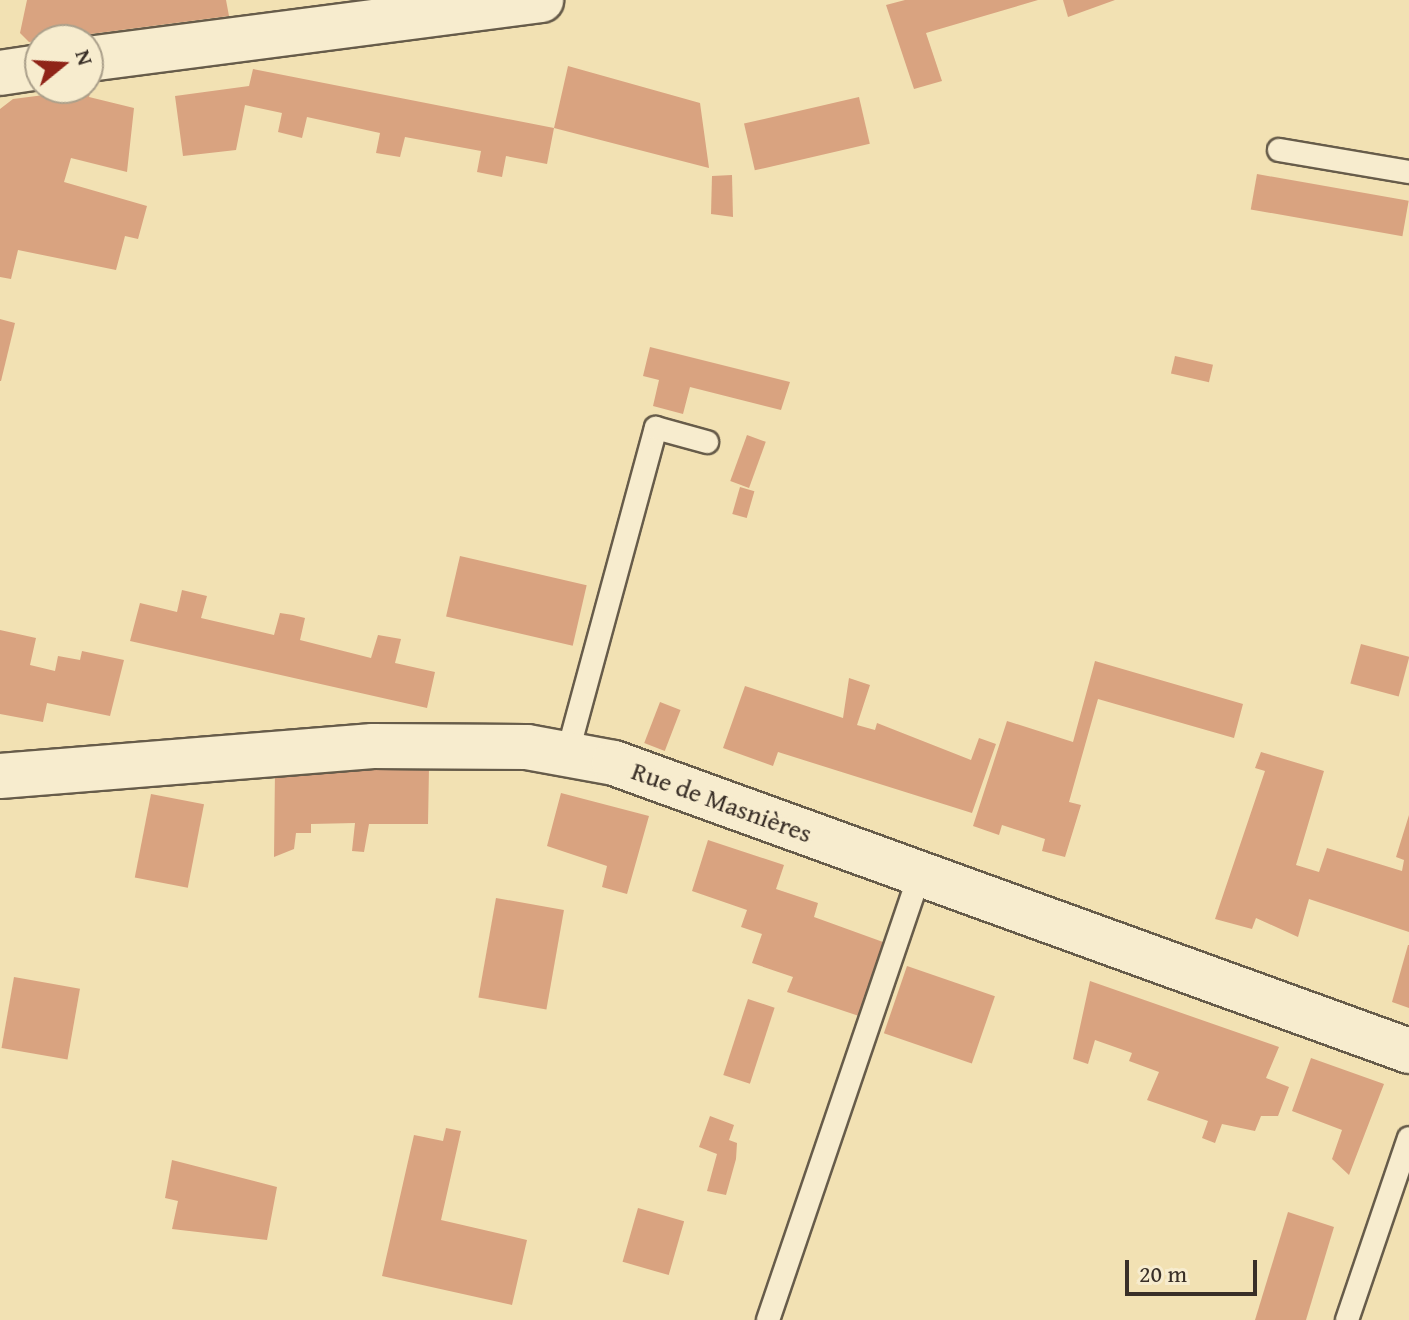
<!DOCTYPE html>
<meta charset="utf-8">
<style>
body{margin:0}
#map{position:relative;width:1409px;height:1320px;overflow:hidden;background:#f2e1b3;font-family:"Gentium Book Plus",serif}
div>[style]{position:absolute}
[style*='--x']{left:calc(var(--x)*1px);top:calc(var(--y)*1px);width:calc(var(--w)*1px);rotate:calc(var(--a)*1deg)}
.building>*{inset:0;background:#d9a380;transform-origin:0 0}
.roads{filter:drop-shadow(2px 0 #675c4a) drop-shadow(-2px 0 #675c4a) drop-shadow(0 2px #675c4a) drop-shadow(0 -2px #675c4a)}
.service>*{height:22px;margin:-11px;padding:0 11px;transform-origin:11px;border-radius:11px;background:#f7ecce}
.minor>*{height:44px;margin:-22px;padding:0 22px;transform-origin:22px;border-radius:22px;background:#f7ecce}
span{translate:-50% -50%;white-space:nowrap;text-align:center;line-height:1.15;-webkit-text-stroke:7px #f7ecce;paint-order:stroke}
.street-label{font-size:26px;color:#392f27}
.north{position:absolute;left:24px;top:24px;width:80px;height:80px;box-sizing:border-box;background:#f7ecce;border:2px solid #aba08b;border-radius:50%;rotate:72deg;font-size:22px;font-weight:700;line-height:32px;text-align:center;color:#392f27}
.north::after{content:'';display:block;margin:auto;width:28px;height:36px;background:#8f2418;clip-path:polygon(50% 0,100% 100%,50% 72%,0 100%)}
.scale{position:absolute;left:1125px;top:1260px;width:132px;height:36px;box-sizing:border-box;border:4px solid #392f27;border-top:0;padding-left:10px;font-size:24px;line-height:28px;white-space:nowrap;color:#392f27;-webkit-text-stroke:6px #f7ecce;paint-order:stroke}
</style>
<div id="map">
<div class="building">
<div style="clip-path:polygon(27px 0,226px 0,229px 16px,29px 42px,20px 33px)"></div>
<div style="clip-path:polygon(905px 0,1038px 0,926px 33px,942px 81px,914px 89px,886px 5px)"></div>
<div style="clip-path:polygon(1063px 0,1115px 0,1068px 17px)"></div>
<div style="clip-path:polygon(568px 66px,700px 103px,709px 168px,554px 128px,547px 164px,506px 156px,502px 177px,477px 172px,481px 151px,405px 137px,400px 157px,376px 153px,380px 133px,307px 117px,302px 138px,278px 132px,282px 113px,245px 105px,236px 150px,183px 156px,175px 96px,249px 86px,253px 69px,554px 128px)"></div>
<div style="clip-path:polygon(91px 89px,89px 97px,134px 108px,127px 172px,71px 158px,64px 182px,147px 206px,138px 239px,125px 236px,116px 270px,18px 250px,11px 279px,0 277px,0 109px,13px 99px)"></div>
<div style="left:859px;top:97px;width:48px;height:118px;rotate:77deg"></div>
<div style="left:1257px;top:174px;width:154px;height:36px;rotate:10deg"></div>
<div style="clip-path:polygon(732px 175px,733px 217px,711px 214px,712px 176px)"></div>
<div style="clip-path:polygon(0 319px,15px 323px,1px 381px,0 381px)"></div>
<div style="clip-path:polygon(650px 347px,790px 382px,781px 410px,690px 387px,683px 414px,653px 406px,659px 380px,643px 376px)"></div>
<div style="left:1175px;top:356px;width:39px;height:18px;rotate:13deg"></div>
<div style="left:747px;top:435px;width:20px;height:49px;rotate:20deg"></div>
<div style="left:740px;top:487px;width:15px;height:28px;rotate:16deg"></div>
<div style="left:460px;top:556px;width:130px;height:62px;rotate:13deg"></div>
<div style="clip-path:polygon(182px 590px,207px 596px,201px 618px,274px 635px,280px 613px,293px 615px,305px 618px,300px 640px,371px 658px,378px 635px,401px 639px,395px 663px,435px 672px,427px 708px,130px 641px,140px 603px,177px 612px)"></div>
<div style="clip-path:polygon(0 630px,36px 638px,30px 665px,55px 671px,58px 656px,80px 660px,82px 651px,124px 660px,110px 716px,47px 703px,43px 722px,0 714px)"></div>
<div style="left:1361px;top:644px;width:50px;height:41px;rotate:15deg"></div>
<div style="clip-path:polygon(1095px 661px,1243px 704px,1234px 738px,1098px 699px,1069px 802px,1081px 805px,1065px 857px,1042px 851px,1045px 839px,1002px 825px,999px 835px,973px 826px,1007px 721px,1073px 742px)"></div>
<div style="clip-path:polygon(849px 678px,870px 685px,857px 725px,875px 730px,877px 723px,971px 760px,979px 738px,996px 744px,972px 813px,778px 752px,773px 766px,723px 748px,745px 686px,843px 718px)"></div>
<div style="left:660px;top:702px;width:22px;height:44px;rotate:21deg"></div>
<div style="clip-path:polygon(1261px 752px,1324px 771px,1296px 865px,1319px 872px,1327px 848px,1402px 871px,1404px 860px,1396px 857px,1409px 815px,1409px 932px,1309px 899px,1298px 937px,1256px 918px,1252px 929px,1215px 919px,1265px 771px,1255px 768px)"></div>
<div style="clip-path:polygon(429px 768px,428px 824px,369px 824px,364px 852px,352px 851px,355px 823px,311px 824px,311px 833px,296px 833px,294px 849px,274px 857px,275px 770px)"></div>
<div style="clip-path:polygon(561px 793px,649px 816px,627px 894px,602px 887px,607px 866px,547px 846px)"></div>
<div style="left:151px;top:794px;width:54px;height:85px;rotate:11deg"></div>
<div style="clip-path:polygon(708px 840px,784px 865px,776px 889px,818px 903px,814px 917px,883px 942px,859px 1016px,787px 992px,793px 977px,752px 963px,762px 934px,741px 927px,747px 910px,692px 891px)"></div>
<div style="left:496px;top:898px;width:69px;height:101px;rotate:10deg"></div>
<div style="clip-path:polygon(1408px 945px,1409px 945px,1409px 1008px,1392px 1002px)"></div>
<div style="left:907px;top:966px;width:93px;height:71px;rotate:19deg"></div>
<div style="left:14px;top:977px;width:67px;height:72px;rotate:10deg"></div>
<div style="clip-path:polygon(1090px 981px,1279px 1047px,1266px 1078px,1289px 1087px,1278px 1116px,1261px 1116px,1255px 1131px,1222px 1124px,1215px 1143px,1202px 1138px,1208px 1121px,1147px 1100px,1159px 1072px,1129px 1061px,1132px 1053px,1095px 1040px,1088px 1064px,1073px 1059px)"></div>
<div style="left:748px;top:999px;width:28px;height:80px;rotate:18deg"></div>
<div style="clip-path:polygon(1311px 1058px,1384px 1084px,1349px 1175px,1332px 1159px,1342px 1130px,1292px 1111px)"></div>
<div style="clip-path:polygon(710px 1116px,734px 1125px,729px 1140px,737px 1143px,736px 1159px,726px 1195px,707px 1191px,717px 1154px,699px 1147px)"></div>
<div style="clip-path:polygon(446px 1128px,461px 1131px,441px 1220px,527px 1240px,512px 1305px,382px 1276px,414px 1135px,443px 1141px)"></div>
<div style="clip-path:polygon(172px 1160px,277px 1187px,267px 1240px,172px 1229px,178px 1201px,165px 1198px)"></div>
<div style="left:638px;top:1208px;width:48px;height:56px;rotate:16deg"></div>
<div style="clip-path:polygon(1288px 1212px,1334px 1227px,1306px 1320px,1255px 1320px)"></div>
</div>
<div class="roads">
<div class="service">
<div style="--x:1279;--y:150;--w:132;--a:9.6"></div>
<div style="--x:567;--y:755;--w:339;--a:-74.8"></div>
<div style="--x:656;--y:428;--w:53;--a:15.4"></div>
<div style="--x:768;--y:1320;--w:471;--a:-71.2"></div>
<div style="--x:1347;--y:1320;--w:192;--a:-71.2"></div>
</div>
<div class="minor">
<div style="--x:88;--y:59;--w:457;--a:-7.4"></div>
<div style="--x:0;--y:73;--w:40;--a:-8.5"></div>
<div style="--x:0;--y:776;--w:374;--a:-4.6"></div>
<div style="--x:373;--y:746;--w:154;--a:0.4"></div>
<div style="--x:527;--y:747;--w:88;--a:10.4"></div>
<div style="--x:614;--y:763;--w:846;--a:19.91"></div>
</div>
</div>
<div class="street-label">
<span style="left:722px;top:802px;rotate:20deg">Rue de Masnières</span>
</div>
<div class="north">N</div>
<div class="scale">20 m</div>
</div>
